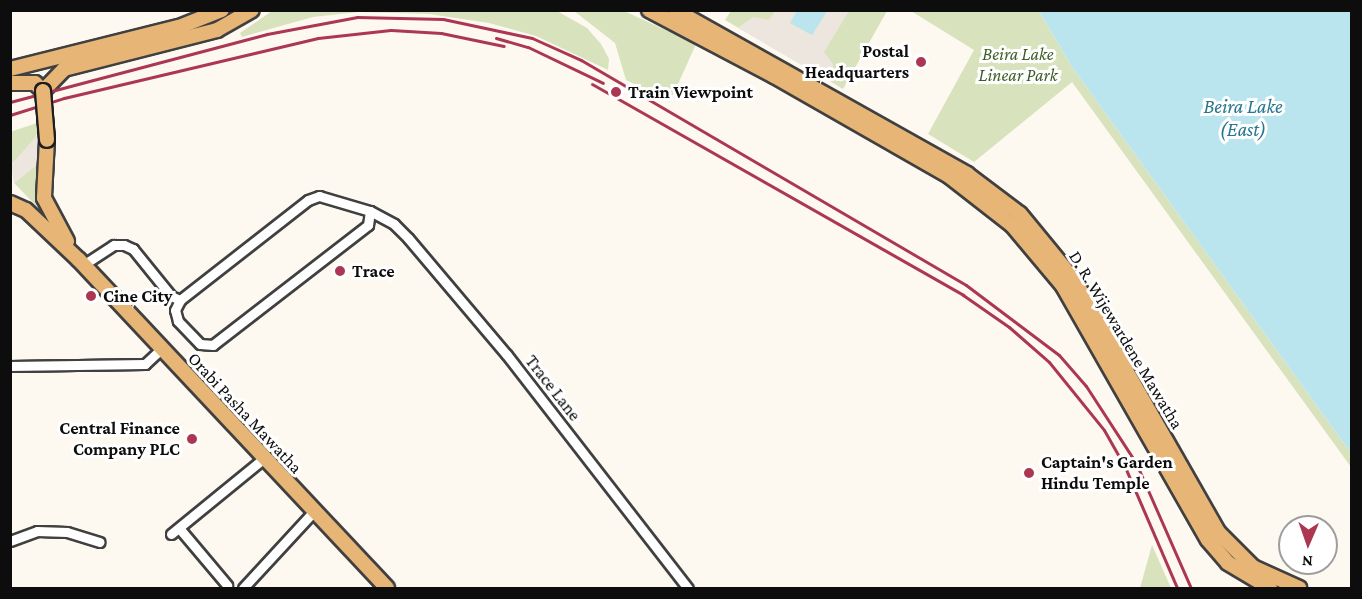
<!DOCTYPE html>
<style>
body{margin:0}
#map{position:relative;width:1362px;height:599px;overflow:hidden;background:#fdf8f0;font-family:"Crimson Pro",serif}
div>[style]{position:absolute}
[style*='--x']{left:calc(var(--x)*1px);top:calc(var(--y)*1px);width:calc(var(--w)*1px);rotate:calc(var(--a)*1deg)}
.green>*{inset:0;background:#d8e3bd}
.plaza>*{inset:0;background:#ede6df}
.water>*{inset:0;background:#bbe5ee}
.roads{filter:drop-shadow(2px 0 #404040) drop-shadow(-2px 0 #404040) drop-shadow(0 2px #404040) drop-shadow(0 -2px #404040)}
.street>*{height:9px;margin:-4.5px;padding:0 4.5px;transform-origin:4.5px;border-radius:4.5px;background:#fff}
.primary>*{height:14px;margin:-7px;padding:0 7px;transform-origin:7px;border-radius:7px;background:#e7b576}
.rail>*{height:3px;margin:-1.5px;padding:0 1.5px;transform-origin:1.5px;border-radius:1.5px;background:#ab3753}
.bridges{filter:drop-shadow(2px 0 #1e1e1e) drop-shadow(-2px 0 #1e1e1e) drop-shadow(0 2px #1e1e1e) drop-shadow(0 -2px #1e1e1e)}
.primary-bridge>*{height:14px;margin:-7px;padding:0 7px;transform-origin:7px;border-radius:7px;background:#e7b576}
.dots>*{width:16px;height:16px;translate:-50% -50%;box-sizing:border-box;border:3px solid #fff;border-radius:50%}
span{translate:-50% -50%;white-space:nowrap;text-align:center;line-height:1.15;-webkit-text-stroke:6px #fff;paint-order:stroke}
.poi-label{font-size:18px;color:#0d0d0d;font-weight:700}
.right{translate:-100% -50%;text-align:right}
.left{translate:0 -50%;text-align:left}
.park-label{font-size:18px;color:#3c5d26;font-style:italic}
.street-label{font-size:18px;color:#0d0d0d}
.water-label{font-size:20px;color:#27768f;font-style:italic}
.frame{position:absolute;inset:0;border:12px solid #0d0d0d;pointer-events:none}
.north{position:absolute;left:1278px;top:515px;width:60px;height:60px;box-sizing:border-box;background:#fff;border:2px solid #9e9e9e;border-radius:50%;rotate:182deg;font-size:16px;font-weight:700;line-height:24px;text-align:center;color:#0d0d0d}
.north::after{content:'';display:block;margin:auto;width:21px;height:27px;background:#ab3753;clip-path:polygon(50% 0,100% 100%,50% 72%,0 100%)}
</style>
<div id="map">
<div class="green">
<div style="clip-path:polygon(272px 11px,557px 11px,587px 28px,601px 44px,609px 59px,608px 70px,536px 36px,489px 23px,429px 14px,359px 12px,313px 17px,242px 37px,240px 33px)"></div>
<div style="clip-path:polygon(574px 11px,624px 11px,696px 44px,670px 102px,626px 80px,615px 43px)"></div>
<div style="clip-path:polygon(731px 11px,887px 11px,843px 89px,725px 20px)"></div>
<div style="clip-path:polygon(911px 11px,1039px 11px,1072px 67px,1351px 453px,1351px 467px,1072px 82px,974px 162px,928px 134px,974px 50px)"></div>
<div style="clip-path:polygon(40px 122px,34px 143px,11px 164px,10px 132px)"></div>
<div style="clip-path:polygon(40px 162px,39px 194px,46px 216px,14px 183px)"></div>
<div style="clip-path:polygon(1152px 545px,1171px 588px,1140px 588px)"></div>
</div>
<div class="plaza">
<div style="clip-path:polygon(775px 11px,797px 11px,790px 23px,812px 35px,827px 11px,849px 11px,824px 52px,833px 64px,832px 82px,738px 28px,753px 17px,769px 20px)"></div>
<div style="clip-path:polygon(39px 133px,40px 162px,14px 183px,11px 165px)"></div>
</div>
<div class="water">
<div style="clip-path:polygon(797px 11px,797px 10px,827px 11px,812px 35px,790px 23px)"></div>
<div style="clip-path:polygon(1039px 11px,1351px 11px,1351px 453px,1072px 67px)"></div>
</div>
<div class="roads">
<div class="street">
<div style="--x:319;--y:196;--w:53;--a:16.4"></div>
<div style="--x:370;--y:211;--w:14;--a:98"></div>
<div style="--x:368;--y:225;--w:196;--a:142.3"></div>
<div style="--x:213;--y:345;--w:13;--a:-176"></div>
<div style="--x:200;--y:344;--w:32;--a:-134"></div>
<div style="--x:178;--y:321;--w:11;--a:-105"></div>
<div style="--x:175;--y:310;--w:11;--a:-63"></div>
<div style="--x:180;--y:300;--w:162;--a:-38"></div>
<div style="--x:308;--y:200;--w:12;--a:-20"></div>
<div style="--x:370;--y:211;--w:27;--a:28"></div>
<div style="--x:394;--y:224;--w:20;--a:45"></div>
<div style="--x:408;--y:238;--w:153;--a:49.8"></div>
<div style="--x:507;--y:355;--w:295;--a:52.2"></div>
<div style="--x:83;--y:265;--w:37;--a:-33"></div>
<div style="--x:114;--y:245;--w:10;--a:0"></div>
<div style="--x:124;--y:245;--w:10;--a:24"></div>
<div style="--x:133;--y:249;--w:60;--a:51"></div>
<div style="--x:171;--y:296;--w:10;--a:24"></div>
<div style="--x:10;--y:366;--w:135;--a:-0.8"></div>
<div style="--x:145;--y:364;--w:22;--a:-43"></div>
<div style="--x:179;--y:528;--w:75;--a:49.9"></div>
<div style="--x:171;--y:534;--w:119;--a:-39.2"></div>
<div style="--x:10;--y:541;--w:29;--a:-20"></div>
<div style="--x:37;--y:531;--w:30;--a:2"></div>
<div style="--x:67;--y:532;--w:34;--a:17"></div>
<div style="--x:243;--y:588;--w:105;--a:-47.3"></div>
</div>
<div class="primary">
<div style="--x:649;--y:10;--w:141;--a:27.8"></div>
<div style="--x:774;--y:76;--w:202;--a:29.7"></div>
<div style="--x:949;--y:176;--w:80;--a:37.9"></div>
<div style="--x:1012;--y:225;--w:80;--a:50.1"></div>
<div style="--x:1063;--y:286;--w:292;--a:60.3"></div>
<div style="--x:1208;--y:540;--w:30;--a:49"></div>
<div style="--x:1228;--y:563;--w:49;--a:30.8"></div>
<div style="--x:675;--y:10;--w:335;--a:29.3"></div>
<div style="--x:967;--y:174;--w:66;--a:37"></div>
<div style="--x:1020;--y:214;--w:87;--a:50.6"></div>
<div style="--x:1075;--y:281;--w:290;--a:60.3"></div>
<div style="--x:1219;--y:533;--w:48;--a:45"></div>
<div style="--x:1253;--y:567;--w:51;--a:24.5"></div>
<div style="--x:10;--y:69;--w:174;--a:-14"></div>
<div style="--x:179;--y:27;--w:46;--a:-21.6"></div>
<div style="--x:10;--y:83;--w:25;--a:0"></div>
<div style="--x:35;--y:83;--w:11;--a:45"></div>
<div style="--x:43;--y:91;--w:30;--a:-46"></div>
<div style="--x:64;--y:69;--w:158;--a:-14.3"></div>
<div style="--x:217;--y:30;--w:40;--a:-29.7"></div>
<div style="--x:47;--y:140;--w:58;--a:93"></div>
<div style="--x:44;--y:198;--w:49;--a:61.9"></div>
<div style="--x:10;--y:203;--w:17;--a:24"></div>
<div style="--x:26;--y:210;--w:73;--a:43.3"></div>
<div style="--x:79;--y:260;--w:450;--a:46.8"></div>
</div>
</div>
<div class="rail">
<div style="--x:496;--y:38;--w:33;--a:16"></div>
<div style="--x:528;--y:47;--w:83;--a:25.6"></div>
<div style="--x:592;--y:84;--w:427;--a:29.6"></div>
<div style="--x:963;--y:295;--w:56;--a:34.8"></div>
<div style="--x:1009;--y:327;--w:53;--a:41.2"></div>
<div style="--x:1049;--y:362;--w:87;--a:51"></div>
<div style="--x:1104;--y:430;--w:43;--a:60.4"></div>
<div style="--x:1125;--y:467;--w:132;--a:66.7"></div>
<div style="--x:10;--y:102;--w:266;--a:-14.8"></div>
<div style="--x:267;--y:34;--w:92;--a:-10.7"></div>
<div style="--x:357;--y:17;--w:86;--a:1.3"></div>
<div style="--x:443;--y:19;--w:91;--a:12.1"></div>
<div style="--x:532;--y:38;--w:54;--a:24.2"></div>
<div style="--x:581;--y:60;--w:446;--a:30.3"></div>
<div style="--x:966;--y:285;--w:116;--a:37"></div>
<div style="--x:1059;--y:355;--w:41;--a:48.9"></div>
<div style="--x:1086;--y:386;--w:92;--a:57"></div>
<div style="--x:1136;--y:463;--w:137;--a:66.3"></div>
<div style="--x:10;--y:115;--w:57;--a:-17.5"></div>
<div style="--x:64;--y:98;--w:261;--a:-13.3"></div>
<div style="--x:318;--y:38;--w:73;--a:-6.3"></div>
<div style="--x:391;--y:30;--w:50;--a:3.4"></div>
<div style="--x:441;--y:33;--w:64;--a:11.7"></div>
</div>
<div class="bridges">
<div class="primary-bridge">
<div style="--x:43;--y:91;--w:49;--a:85.3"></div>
</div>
</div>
<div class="dots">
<div style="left:921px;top:62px;background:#ab3753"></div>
<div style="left:616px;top:92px;background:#ab3753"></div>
<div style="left:340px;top:271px;background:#ab3753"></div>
<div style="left:91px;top:296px;background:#ab3753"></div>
<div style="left:192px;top:439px;background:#ab3753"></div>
<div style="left:1029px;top:473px;background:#ab3753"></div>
</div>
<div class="poi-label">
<span class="right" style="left:909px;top:62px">Postal<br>Headquarters</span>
<span class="left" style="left:628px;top:92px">Train Viewpoint</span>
<span class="left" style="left:352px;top:271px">Trace</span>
<span class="left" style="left:103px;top:296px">Cine City</span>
<span class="right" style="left:180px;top:439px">Central Finance<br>Company PLC</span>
<span class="left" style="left:1041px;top:473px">Captain's Garden<br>Hindu Temple</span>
</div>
<div class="park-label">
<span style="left:1018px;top:65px">Beira Lake<br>Linear Park</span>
</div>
<div class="street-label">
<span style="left:1126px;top:340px;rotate:59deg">D. R. Wijewardene Mawatha</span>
<span style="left:553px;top:388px;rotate:52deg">Trace Lane</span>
<span style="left:245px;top:413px;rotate:47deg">Orabi Pasha Mawatha</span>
</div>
<div class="water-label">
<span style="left:1243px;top:118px">Beira Lake<br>(East)</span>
</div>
<div class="frame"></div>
<div class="north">N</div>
</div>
